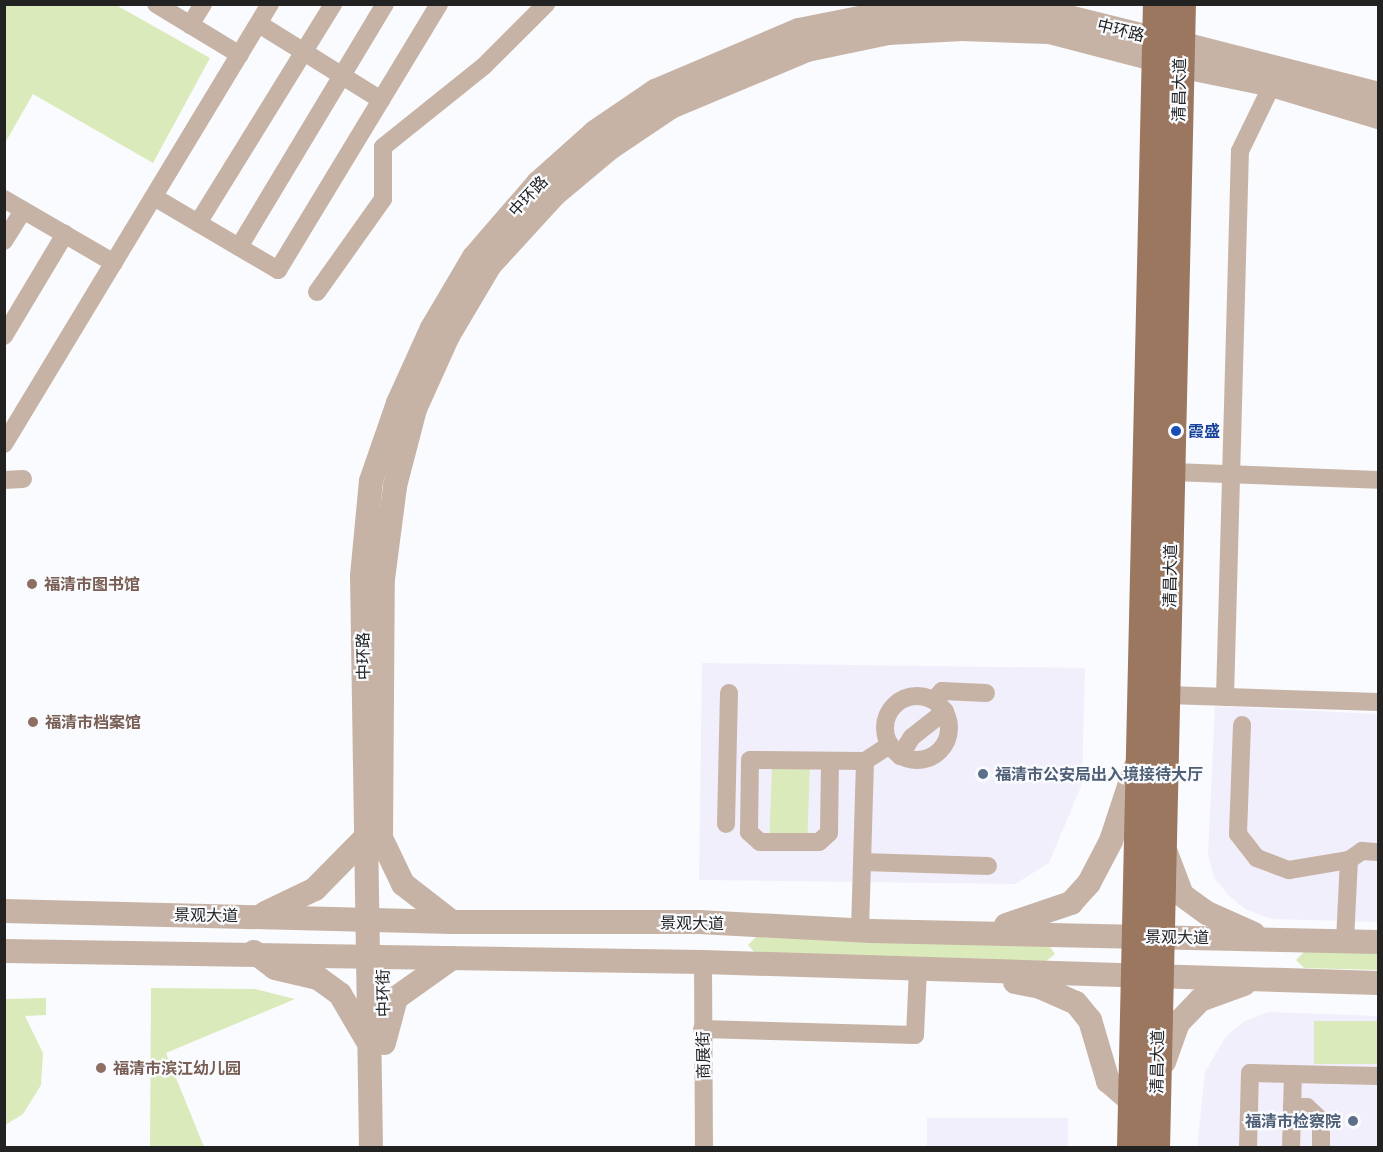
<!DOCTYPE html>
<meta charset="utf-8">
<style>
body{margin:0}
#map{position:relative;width:1383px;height:1152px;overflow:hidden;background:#fafbfe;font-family:Ubuntu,"Noto Sans SC",sans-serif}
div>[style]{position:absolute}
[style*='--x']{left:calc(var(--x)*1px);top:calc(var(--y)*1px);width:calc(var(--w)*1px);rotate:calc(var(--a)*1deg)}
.commercial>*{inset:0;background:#f2effc;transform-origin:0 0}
.green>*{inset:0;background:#daeabb;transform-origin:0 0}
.minor>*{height:18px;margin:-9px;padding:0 9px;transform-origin:9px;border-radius:9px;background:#c7b3a5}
.minor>.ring{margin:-9px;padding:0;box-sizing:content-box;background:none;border:18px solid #c7b3a5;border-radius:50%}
.tertiary>*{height:24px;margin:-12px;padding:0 12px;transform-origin:12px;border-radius:12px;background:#c7b3a5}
.primary>*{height:30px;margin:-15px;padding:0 15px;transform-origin:15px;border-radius:15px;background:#9a775e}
.dots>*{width:16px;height:16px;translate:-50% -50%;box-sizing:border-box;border:3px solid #fafbfe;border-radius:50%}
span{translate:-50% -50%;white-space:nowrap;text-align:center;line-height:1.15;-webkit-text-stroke:4.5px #fafbfe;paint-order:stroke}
.street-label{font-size:16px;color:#222223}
.transit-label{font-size:16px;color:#164399;font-weight:700}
.left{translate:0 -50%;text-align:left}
.education-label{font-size:16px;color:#785e54;font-weight:700}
.service-label{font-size:16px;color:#4e5e75;font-weight:700}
.right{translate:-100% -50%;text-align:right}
.frame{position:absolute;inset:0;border:6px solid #222223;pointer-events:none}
</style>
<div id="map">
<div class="commercial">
<div style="clip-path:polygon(702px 663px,1085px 668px,1082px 784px,1049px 863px,1015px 884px,699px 880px)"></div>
<div style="clip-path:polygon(1215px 706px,1378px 714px,1378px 922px,1271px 919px,1247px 910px,1228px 895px,1214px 877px,1208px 855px)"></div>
<div style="clip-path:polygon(1268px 1012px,1378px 1016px,1378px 1147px,1197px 1148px,1205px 1072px,1225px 1038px,1243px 1022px)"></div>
<div style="left:927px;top:1118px;width:141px;height:29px"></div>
</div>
<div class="green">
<div style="clip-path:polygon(5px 4px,116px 5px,210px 58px,153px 163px,33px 94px,5px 143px)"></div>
<div style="left:772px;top:764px;width:38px;height:72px;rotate:2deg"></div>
<div style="clip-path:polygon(757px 936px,1048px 944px,1055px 954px,1045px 962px,756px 954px,748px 945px)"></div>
<div style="clip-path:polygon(1305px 951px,1378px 953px,1378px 970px,1304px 968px,1296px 960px)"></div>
<div style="clip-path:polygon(151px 988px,255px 989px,295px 999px,166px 1053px,204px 1147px,150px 1147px)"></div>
<div style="clip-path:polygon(46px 998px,46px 1015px,25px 1016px,43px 1053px,41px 1085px,23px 1114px,5px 1125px,5px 999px)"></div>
<div style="left:1314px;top:1021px;width:64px;height:43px"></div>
</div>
<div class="minor">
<div style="--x:156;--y:4;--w:98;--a:31.3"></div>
<div style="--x:259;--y:24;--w:144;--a:31.9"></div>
<div style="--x:190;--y:25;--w:25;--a:-58"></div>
<div style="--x:154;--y:197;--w:144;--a:30.5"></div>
<div style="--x:278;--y:270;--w:311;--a:-58.8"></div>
<div style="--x:4;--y:199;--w:127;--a:30.2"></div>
<div style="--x:198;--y:223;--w:257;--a:-58.3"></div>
<div style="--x:4;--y:241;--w:36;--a:-58"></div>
<div style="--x:239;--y:247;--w:283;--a:-59"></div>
<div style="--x:317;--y:292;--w:114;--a:-54.6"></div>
<div style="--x:383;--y:199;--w:52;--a:-90"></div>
<div style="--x:383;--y:147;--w:129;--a:-38.7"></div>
<div style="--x:484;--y:66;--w:88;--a:-45"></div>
<div style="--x:4;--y:336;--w:119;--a:-59.1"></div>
<div style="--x:4;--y:444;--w:514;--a:-58.85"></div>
<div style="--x:1173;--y:472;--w:205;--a:2.2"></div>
<div style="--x:4;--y:480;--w:19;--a:-3"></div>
<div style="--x:1168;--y:695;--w:210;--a:1.9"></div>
<div class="ring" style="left:885px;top:696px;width:46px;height:46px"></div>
<div style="--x:1225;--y:697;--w:546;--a:-88.43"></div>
<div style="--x:1240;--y:151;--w:73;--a:-64.1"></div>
<div style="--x:934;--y:700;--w:12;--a:-48"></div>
<div style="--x:942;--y:691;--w:44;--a:2.6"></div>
<div style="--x:1242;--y:725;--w:109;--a:92.1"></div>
<div style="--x:1238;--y:834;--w:31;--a:52"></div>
<div style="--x:1257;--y:858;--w:34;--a:21"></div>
<div style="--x:1289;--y:870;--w:61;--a:-9.5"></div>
<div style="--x:1349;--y:860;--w:16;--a:-35"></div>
<div style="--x:1362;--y:851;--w:16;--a:4"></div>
<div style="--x:900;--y:756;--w:22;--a:-58"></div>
<div style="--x:912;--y:737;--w:42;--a:-38.2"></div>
<div style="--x:830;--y:761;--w:72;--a:90.8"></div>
<div style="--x:829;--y:833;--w:13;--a:138"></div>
<div style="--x:819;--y:842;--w:59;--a:180"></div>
<div style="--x:760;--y:842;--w:15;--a:-138"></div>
<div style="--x:749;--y:832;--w:72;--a:-89.2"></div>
<div style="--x:750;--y:760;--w:115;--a:0.5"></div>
<div style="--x:865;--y:761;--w:30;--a:-33"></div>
<div style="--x:726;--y:824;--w:131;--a:-88.7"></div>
<div style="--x:863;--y:862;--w:125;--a:1.8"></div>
<div style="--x:860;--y:930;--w:169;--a:-88.3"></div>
<div style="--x:1345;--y:941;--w:81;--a:-87.2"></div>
<div style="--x:703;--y:962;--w:186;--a:89.7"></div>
<div style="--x:702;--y:1029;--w:213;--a:1.6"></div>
<div style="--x:915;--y:1035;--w:66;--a:-87.4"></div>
<div style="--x:1292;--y:1107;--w:15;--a:0"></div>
<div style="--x:1307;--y:1107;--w:19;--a:43"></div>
<div style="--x:1321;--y:1120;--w:28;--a:90"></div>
<div style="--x:1248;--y:1148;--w:75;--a:-88.5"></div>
<div style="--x:1250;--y:1073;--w:128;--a:1.3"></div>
<div style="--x:1291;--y:1148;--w:74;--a:-88.5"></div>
</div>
<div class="tertiary">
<div style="--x:1180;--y:43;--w:204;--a:14.4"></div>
<div style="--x:1179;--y:66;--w:95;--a:11.5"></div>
<div style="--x:1272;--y:85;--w:111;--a:16.8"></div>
<div style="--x:381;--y:838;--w:51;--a:64.4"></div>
<div style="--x:403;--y:884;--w:62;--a:37.8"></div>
<div style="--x:381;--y:839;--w:260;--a:-89.6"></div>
<div style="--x:383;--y:579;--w:94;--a:-82.6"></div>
<div style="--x:395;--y:486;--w:80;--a:-75.4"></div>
<div style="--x:415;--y:409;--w:80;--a:-65.7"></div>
<div style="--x:448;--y:336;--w:82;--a:-59.4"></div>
<div style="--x:490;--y:265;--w:96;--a:-47.5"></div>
<div style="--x:555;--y:194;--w:72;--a:-39.9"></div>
<div style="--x:610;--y:148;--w:73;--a:-33.9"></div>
<div style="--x:671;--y:107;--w:147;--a:-22.7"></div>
<div style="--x:807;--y:50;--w:83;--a:-11.9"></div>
<div style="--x:888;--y:33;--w:74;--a:-3.1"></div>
<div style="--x:962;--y:29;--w:87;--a:2"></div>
<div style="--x:1049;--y:32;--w:112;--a:14.5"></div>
<div style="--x:1165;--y:850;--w:48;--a:69.3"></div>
<div style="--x:1182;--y:895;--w:31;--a:36"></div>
<div style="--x:1207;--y:913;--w:51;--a:24.1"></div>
<div style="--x:4;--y:911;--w:448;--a:1.4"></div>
<div style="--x:452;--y:922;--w:247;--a:0"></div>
<div style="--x:699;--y:922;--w:172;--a:3"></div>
<div style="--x:871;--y:931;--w:507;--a:1.24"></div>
<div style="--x:265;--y:913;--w:55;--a:-25.6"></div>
<div style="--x:315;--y:889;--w:71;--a:-45.6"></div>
<div style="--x:1006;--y:925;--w:69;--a:-18.7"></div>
<div style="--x:1071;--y:903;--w:27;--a:-48"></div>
<div style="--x:1089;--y:883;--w:47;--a:-62.4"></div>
<div style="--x:1111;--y:841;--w:77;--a:-71.8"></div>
<div style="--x:4;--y:951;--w:699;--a:0.9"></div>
<div style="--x:703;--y:962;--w:675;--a:1.78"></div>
<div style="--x:254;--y:952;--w:26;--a:37"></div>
<div style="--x:275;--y:968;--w:44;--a:13.1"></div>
<div style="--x:318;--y:978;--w:27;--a:36"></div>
<div style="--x:340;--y:994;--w:53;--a:59.6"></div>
<div style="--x:1015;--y:982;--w:25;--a:11"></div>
<div style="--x:1040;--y:987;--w:39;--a:24"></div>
<div style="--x:1076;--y:1003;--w:22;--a:51"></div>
<div style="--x:1090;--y:1020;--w:64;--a:73.6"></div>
<div style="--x:1108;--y:1081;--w:35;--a:41"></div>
<div style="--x:384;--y:1043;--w:47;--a:-75.1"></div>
<div style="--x:396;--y:998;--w:69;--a:-35.5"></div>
<div style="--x:1164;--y:1062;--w:41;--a:-70.3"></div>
<div style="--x:1178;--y:1023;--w:32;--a:-46"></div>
<div style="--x:1200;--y:1000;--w:47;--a:-20"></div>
<div style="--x:371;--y:1148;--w:572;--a:-90.9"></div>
<div style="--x:362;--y:576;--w:95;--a:-84.6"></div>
<div style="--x:371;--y:481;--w:83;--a:-70.9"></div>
<div style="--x:398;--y:403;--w:82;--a:-65.6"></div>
<div style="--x:432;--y:328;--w:82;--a:-59.4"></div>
<div style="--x:474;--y:257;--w:98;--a:-49.1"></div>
<div style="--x:538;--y:183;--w:76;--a:-41.8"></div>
<div style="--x:595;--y:132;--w:73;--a:-34.3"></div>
<div style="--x:655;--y:91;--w:156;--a:-23"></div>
<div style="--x:799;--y:30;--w:92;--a:-11.3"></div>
<div style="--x:889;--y:12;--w:75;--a:-2.3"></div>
<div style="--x:964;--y:9;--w:88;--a:2.6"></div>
<div style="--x:1052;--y:13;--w:108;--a:13.9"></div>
</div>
<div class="primary">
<div style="--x:1132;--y:1148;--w:1144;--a:-88.7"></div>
<div style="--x:1155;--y:1148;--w:1144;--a:-88.7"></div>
</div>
<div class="dots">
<div style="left:1176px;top:431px;background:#1a4fb4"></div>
<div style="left:32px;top:584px;background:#8d6e63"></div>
<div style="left:33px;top:722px;background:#8d6e63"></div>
<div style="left:983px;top:774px;background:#5c6f8a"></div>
<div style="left:101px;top:1068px;background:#8d6e63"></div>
<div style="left:1353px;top:1121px;background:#5c6f8a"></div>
</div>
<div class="street-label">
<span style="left:1121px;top:30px;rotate:14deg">中环路</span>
<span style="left:1179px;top:90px;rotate:-89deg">清昌大道</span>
<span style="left:528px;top:196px;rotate:-47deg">中环路</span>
<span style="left:1170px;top:576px;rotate:-89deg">清昌大道</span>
<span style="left:363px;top:656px;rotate:-91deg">中环路</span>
<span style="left:206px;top:915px;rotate:1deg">景观大道</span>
<span style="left:692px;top:923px;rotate:1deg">景观大道</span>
<span style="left:1177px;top:937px;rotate:1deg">景观大道</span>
<span style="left:383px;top:993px;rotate:-91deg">中环街</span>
<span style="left:703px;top:1055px;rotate:-91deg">商展街</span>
<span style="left:1157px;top:1062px;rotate:-89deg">清昌大道</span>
</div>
<div class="transit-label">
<span class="left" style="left:1188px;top:431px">霞盛</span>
</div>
<div class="education-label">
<span class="left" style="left:44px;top:584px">福清市图书馆</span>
<span class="left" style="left:45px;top:722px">福清市档案馆</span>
<span class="left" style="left:113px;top:1068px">福清市滨江幼儿园</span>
</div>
<div class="service-label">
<span class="left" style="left:995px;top:774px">福清市公安局出入境接待大厅</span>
<span class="right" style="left:1341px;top:1121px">福清市检察院</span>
</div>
<div class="frame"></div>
</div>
